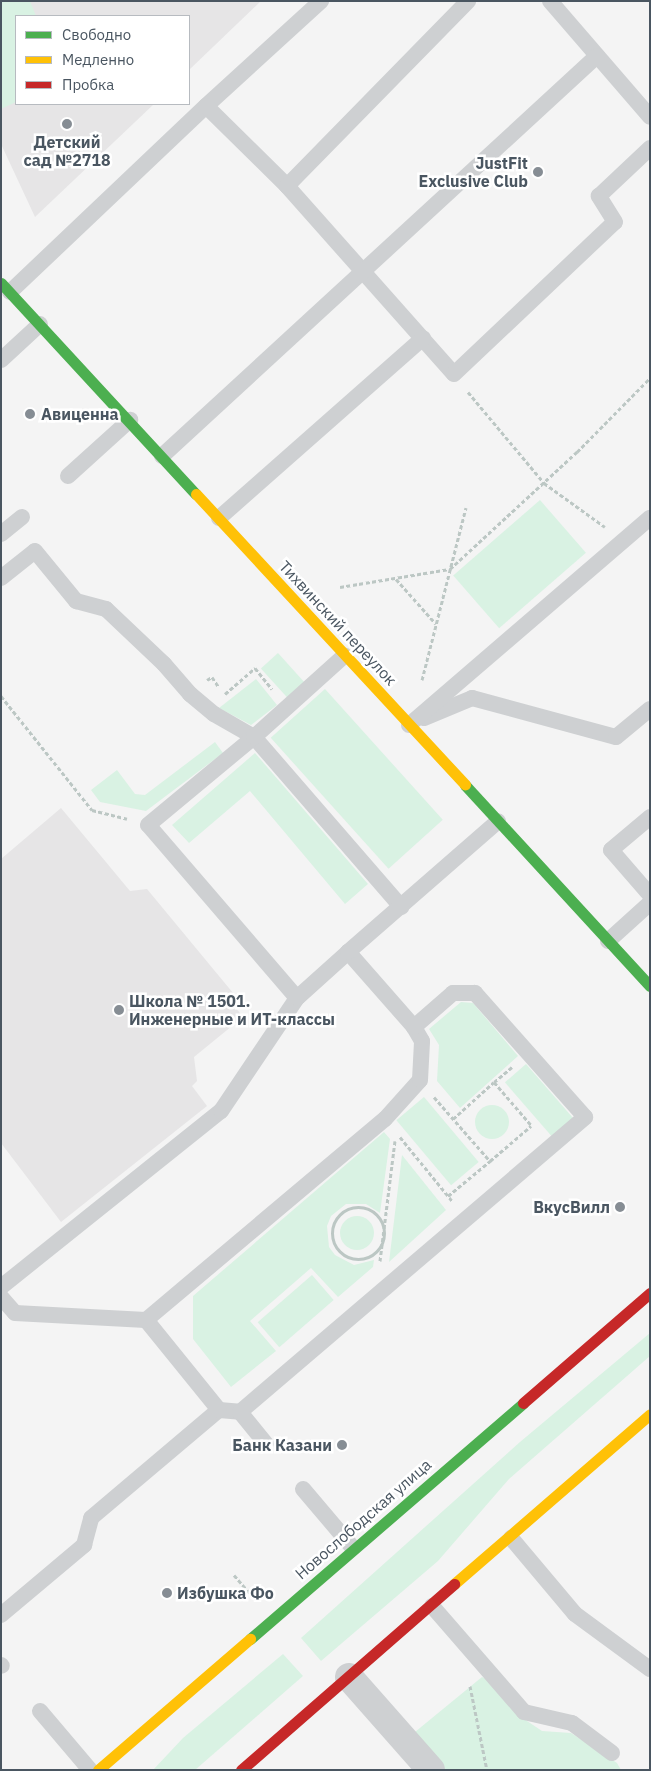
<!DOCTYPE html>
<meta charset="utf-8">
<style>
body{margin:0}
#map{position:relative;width:651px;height:1771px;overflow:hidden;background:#f4f4f4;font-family:"IBM Plex Sans",sans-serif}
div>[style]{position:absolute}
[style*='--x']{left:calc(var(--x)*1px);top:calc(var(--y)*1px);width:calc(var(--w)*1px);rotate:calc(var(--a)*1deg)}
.education>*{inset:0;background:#e6e5e6}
.green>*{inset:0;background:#d9f2e3;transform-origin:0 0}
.round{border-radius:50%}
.path>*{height:3px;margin-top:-1.5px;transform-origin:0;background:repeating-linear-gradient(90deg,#bcc7c4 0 4px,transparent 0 6.5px)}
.path>.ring{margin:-1.5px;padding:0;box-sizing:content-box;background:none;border:3px solid #bcc7c4;border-radius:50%}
.lane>*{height:16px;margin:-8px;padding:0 8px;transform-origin:8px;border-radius:8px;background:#ced0d2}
.street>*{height:28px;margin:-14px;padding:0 14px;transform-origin:14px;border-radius:14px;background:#ced0d2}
.fast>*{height:11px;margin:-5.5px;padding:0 5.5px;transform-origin:5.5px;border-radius:5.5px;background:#4caf50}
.slow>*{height:11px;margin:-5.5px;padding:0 5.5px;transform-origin:5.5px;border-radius:5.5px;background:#ffc107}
.jam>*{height:11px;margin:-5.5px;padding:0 5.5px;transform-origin:5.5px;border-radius:5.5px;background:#c62828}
.dots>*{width:14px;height:14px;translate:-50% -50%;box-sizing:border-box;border:2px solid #fff;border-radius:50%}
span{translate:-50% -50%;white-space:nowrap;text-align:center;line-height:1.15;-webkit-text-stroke:5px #fff;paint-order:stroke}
.poi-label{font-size:16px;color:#4a5661;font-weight:700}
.right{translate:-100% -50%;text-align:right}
.left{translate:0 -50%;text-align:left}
.street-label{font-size:16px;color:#4a5661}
.frame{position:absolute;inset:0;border:2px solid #4a5661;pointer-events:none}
.legend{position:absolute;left:15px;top:15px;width:175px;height:90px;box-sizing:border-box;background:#fff;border:1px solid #b7bbc0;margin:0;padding:6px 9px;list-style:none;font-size:15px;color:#4a5661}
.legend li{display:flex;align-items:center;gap:10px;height:25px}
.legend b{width:25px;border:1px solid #b7bbc0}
</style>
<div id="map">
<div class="education">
<div style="clip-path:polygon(1px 1px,261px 1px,189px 70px,189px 16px,16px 16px,16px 104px,154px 104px,35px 217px,1px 144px)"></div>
<div style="clip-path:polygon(61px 808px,130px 891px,147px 889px,238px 999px,232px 1003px,243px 1017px,194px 1057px,197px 1081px,192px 1086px,207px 1106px,61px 1222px,1px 1143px,1px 859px)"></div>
</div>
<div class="green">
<div style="clip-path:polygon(1px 1px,30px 1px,36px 16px,16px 16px,16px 102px,1px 109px)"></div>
<div style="left:540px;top:500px;width:70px;height:115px;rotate:49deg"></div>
<div style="left:278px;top:653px;width:39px;height:23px;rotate:48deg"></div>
<div style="clip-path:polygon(256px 679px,277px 705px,251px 725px,219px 708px)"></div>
<div style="left:325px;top:689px;width:176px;height:73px;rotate:48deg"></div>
<div style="clip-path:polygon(215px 742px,223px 753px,146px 811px,100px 802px,91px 790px,117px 770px,135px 794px,145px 795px)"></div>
<div style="clip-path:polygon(255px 753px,368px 884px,345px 904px,250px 791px,189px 843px,172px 825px)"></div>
<div style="clip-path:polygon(461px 1002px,473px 1003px,518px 1056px,460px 1108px,437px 1081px,439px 1045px,429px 1029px)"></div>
<div style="left:526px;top:1064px;width:74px;height:28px;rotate:49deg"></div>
<div style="left:424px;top:1097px;width:85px;height:36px;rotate:50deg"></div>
<div class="round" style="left:475px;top:1105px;width:34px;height:34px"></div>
<div style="clip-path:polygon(384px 1132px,390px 1139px,380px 1213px,366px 1204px,346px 1204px,331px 1216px,327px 1226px,329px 1247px,335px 1255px,354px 1265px,374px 1260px,373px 1267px,338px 1297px,311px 1268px,250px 1321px,276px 1351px,231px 1387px,193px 1339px,193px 1296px)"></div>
<div style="clip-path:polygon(402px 1155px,446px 1210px,389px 1262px)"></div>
<div class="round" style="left:340px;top:1216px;width:34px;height:34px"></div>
<div style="left:312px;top:1275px;width:33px;height:72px;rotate:49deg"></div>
<div style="clip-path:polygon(650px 1333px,650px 1356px,509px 1479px,438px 1561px,321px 1661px,301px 1638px,520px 1442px)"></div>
<div style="clip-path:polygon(283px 1654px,303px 1676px,195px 1770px,153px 1770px,183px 1738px)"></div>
<div style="clip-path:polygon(482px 1677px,494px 1684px,524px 1719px,542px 1731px,571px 1733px,617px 1763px,621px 1770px,439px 1770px,415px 1732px)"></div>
</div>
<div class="path">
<div style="--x:468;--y:392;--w:119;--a:50.1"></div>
<div style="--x:544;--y:483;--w:75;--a:35.8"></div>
<div style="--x:396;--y:579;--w:60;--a:48.4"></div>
<div style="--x:340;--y:587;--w:111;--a:-9.3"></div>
<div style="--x:450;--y:569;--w:173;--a:-42.7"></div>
<div style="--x:577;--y:452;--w:104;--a:-45.4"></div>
<div style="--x:207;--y:680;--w:6;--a:-31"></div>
<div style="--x:212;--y:677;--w:11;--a:56"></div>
<div style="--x:422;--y:680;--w:178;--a:-75.7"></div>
<div style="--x:225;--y:694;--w:40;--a:-41"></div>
<div style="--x:255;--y:668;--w:27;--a:51"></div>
<div style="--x:1;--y:696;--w:146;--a:51.4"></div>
<div style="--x:92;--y:810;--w:36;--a:14"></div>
<div style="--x:512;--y:1067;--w:23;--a:140"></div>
<div style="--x:494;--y:1082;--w:58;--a:49.2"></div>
<div style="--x:434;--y:1097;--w:85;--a:48.8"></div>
<div style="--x:490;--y:1161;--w:54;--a:-40.5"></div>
<div style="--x:453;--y:1119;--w:55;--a:-42.1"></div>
<div style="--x:400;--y:1137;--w:84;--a:50.8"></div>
<div style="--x:448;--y:1196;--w:55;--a:-39.8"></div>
<div class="ring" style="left:332px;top:1207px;width:49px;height:49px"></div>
<div style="--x:380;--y:1261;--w:121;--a:-82.9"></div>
<div style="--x:234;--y:1575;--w:28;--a:49"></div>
<div style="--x:470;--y:1686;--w:86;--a:78.6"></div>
</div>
<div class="lane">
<div style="--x:550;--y:1;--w:153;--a:49.2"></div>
<div style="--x:206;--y:106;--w:156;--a:-42.4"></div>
<div style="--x:287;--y:186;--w:259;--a:-45.6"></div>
<div style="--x:10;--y:292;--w:270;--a:-43.5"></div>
<div style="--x:206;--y:106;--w:114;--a:44.6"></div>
<div style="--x:287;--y:186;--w:251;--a:48.4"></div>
<div style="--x:454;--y:374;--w:221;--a:-43.4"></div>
<div style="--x:615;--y:222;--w:31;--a:-122"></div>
<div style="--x:599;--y:196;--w:70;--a:-43.3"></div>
<div style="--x:1;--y:360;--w:53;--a:-42.7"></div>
<div style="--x:162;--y:456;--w:591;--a:-42.6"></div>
<div style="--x:68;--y:476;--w:84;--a:-42.1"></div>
<div style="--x:219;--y:518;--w:272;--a:-41.4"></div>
<div style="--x:1;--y:534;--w:27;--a:-39"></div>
<div style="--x:1;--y:578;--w:43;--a:-38.5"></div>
<div style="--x:35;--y:551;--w:65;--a:50.6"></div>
<div style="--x:76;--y:601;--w:31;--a:15"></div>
<div style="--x:106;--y:609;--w:80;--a:43.5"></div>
<div style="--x:164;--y:664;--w:40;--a:49"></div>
<div style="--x:190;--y:694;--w:31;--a:40"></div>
<div style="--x:214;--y:714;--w:46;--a:29.9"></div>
<div style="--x:254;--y:737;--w:225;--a:49.1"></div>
<div style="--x:424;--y:718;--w:52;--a:-22.6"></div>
<div style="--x:472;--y:698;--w:149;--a:15.2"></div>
<div style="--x:616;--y:737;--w:44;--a:-39.5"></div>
<div style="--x:409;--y:725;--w:318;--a:-40.7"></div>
<div style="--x:650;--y:817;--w:51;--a:139.8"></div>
<div style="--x:611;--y:850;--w:60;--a:49.1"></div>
<div style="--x:608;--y:941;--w:57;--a:-42.1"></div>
<div style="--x:297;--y:998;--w:228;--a:-130.7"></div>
<div style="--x:148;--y:825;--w:138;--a:-39.7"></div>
<div style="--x:254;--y:737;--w:122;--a:-42"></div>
<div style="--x:1;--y:1287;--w:282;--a:-38.7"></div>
<div style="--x:221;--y:1111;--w:136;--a:-56.1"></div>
<div style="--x:297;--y:998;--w:69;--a:-42"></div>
<div style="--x:1;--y:1297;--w:21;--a:49"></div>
<div style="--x:15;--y:1313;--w:131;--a:3.1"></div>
<div style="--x:219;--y:1410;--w:21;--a:5"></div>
<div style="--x:240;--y:1412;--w:454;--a:-40.5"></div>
<div style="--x:585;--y:1117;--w:166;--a:-131.6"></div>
<div style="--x:475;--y:993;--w:22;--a:180"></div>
<div style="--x:453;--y:993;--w:52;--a:138.9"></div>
<div style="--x:240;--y:1412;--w:41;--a:50.9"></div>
<div style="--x:303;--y:1489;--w:77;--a:49.7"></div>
<div style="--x:511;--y:1538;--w:99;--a:49.9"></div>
<div style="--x:575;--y:1614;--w:93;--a:36.3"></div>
<div style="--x:432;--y:1606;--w:140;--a:49"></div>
<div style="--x:524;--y:1712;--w:49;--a:12.9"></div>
<div style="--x:572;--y:1723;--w:50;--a:36.9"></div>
<div style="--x:1;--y:1615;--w:109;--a:-40.1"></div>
<div style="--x:84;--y:1545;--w:28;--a:-75"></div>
<div style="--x:91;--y:1518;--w:167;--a:-40.2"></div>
<div style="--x:219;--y:1410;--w:116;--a:-129"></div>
<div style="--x:146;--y:1320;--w:312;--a:-40.1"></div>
<div style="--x:385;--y:1119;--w:52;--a:-48.1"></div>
<div style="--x:420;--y:1080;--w:39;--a:-87"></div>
<div style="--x:422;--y:1041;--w:16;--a:-120"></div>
<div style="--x:414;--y:1027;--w:100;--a:-131.3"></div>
<div style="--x:348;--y:952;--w:199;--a:-41.1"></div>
<div style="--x:1;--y:1665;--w:1;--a:45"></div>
<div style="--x:40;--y:1711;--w:77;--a:49.7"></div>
</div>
<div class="street">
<div style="--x:349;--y:1677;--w:124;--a:48.6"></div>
</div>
<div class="fast">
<div style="--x:1;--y:283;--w:287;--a:47.3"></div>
<div style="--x:465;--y:785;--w:273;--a:47.4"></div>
<div style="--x:250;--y:1639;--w:361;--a:-40.8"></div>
</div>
<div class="slow">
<div style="--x:196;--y:494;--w:396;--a:47.2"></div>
<div style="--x:454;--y:1584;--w:259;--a:-40.9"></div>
<div style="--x:98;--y:1770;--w:201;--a:-40.8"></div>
</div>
<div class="jam">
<div style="--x:523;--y:1403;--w:168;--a:-40.9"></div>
<div style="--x:241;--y:1770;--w:283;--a:-41.1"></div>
</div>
<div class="dots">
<div style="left:67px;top:124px;background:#868d94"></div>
<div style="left:538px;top:172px;background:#868d94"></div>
<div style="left:30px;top:414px;background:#868d94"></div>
<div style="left:119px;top:1010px;background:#868d94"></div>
<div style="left:620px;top:1207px;background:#868d94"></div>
<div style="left:342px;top:1445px;background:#868d94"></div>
<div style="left:167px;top:1593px;background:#868d94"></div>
</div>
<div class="poi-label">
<span style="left:67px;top:151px">Детский<br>сад №2718</span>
<span class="right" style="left:528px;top:172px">JustFit<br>Exclusive Club</span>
<span class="left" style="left:41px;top:414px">Авиценна</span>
<span class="left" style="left:129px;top:1010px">Школа № 1501.<br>Инженерные и ИТ-классы</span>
<span class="right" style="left:610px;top:1207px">ВкусВилл</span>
<span class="right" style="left:332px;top:1445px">Банк Казани</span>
<span class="left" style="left:177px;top:1593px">Избушка Фо</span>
</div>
<div class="street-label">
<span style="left:338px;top:623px;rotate:47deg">Тихвинский переулок</span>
<span style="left:363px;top:1519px;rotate:-41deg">Новослободская улица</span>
</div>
<div class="frame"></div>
<ul class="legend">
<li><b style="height:6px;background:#4caf50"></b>Свободно</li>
<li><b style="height:6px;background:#ffc107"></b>Медленно</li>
<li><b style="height:6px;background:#c62828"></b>Пробка</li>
</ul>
</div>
